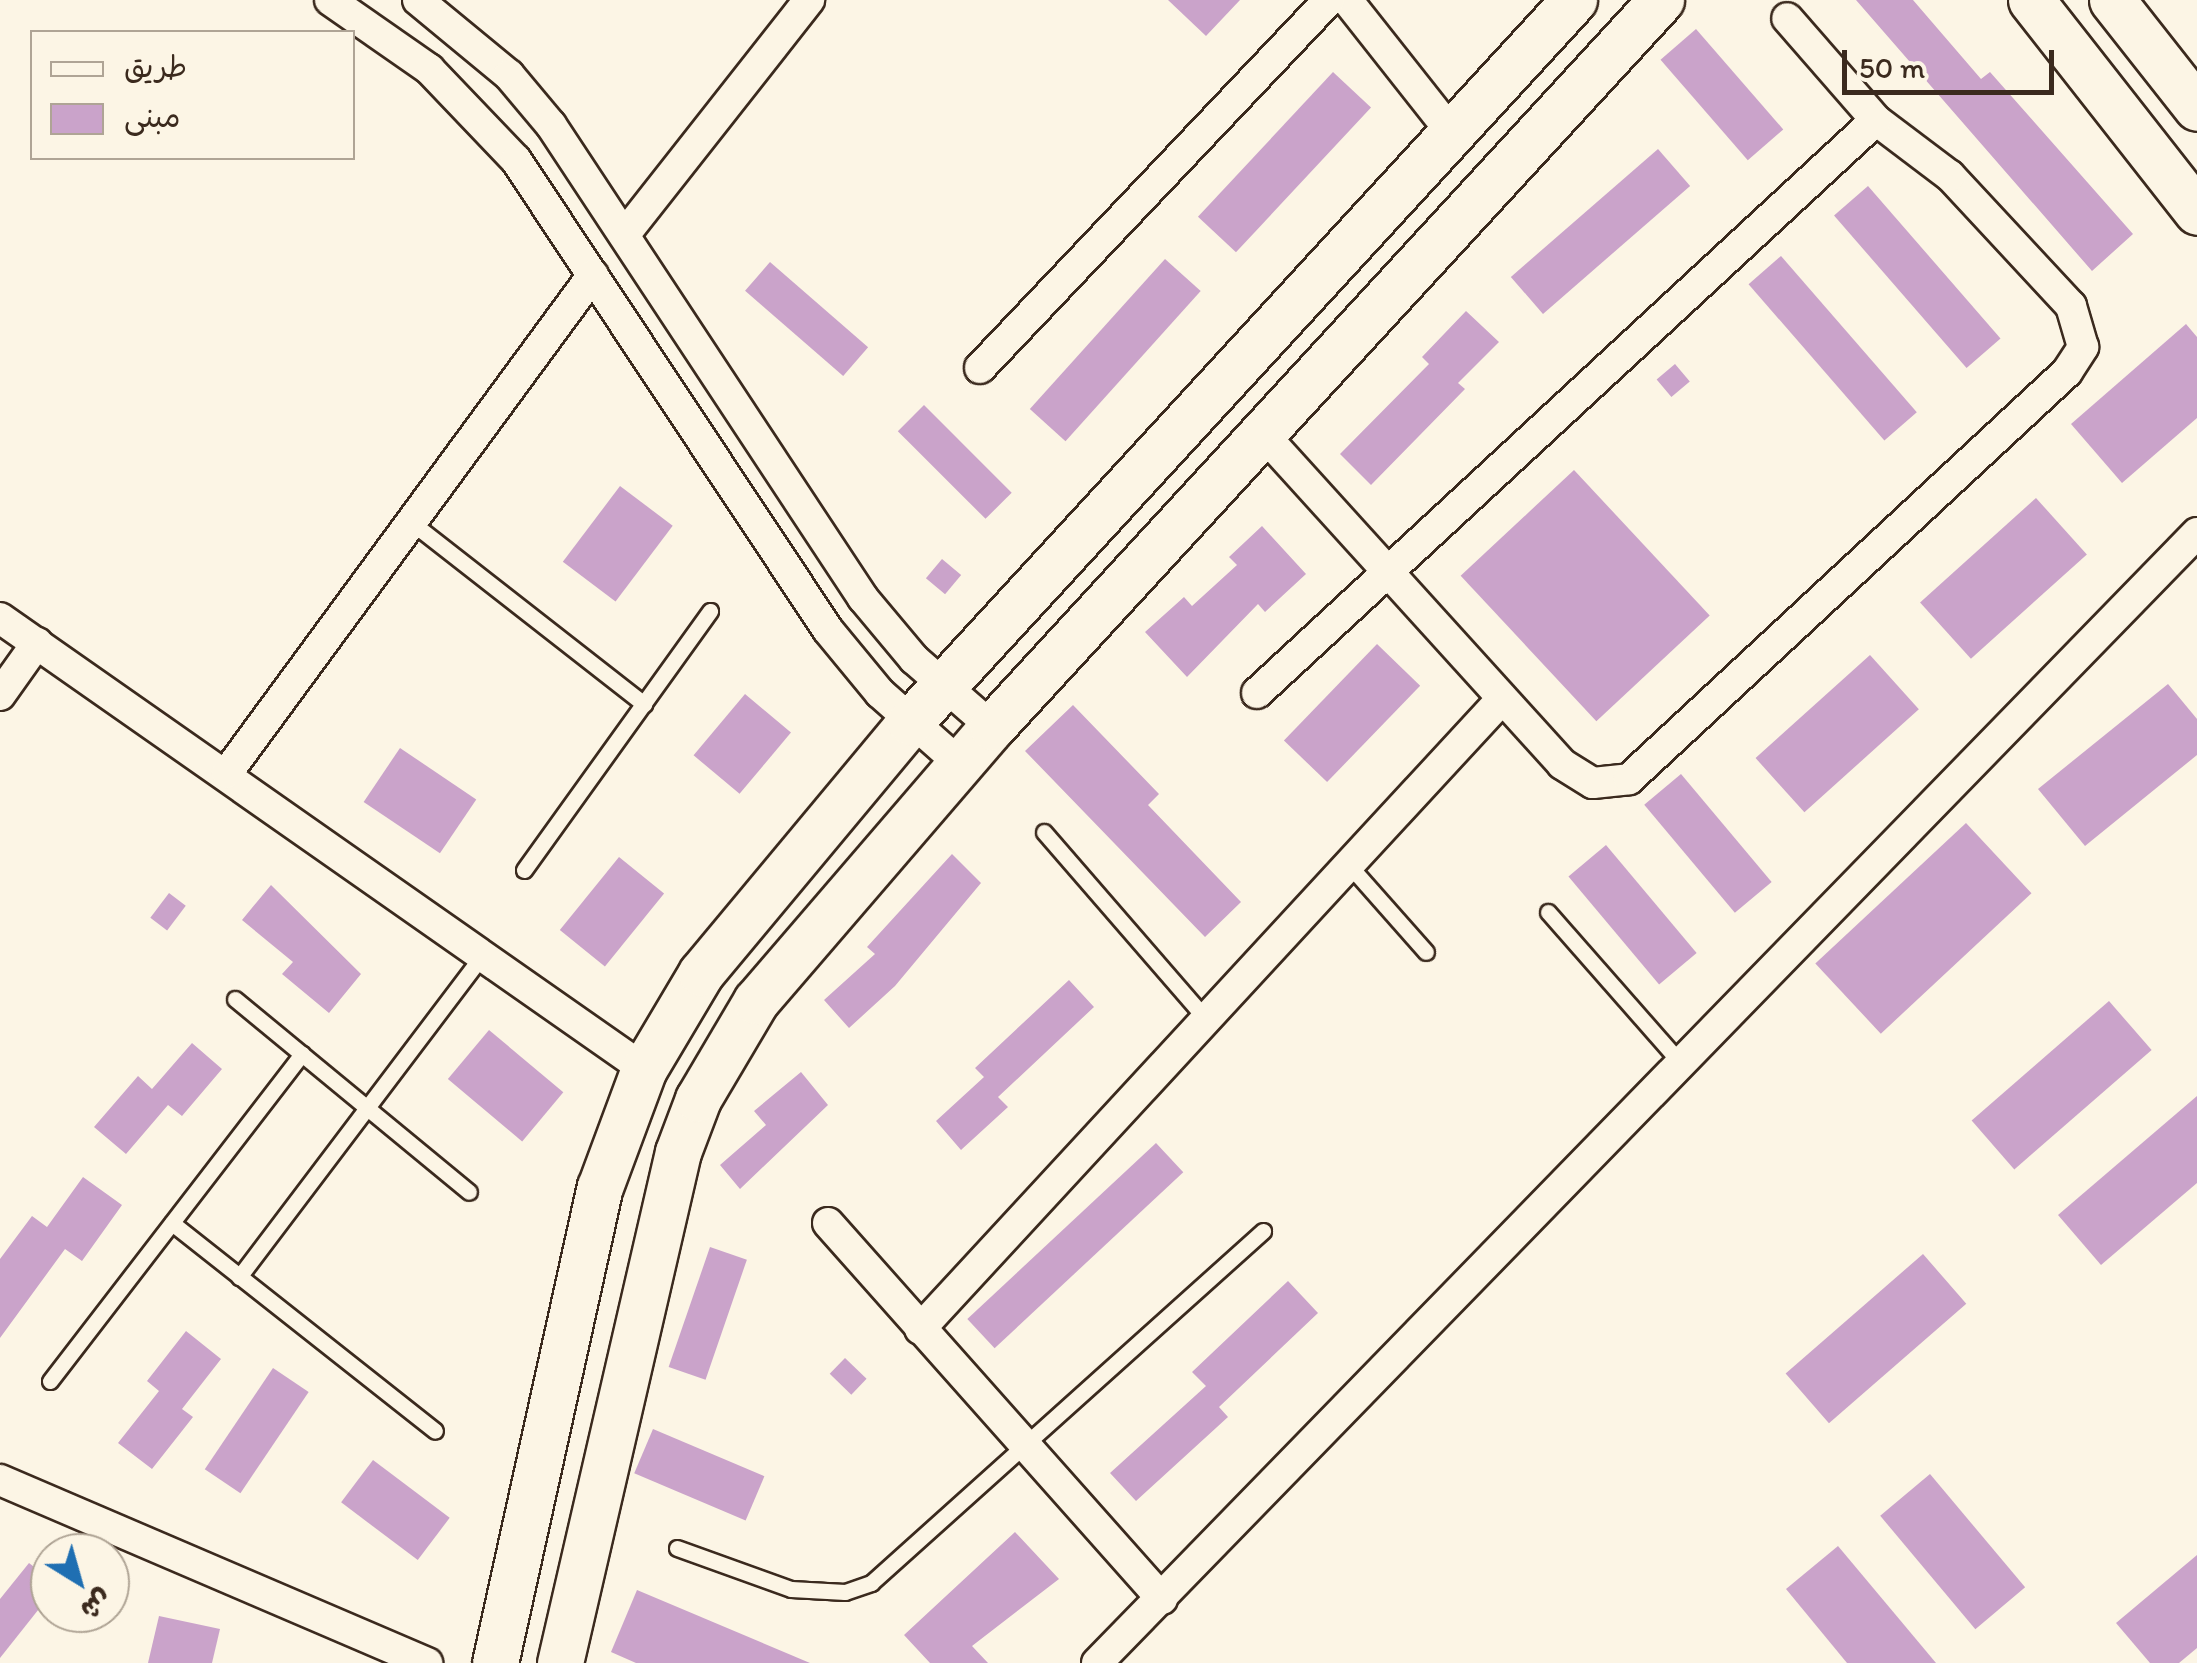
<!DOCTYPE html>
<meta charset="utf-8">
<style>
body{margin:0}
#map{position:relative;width:2197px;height:1663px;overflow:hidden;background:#fcf5e5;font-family:Itim,"Playpen Sans Arabic",sans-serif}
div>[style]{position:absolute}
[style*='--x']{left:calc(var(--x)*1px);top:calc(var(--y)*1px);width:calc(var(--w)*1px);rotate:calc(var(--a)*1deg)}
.building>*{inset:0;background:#caa3ca;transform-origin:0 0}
.roads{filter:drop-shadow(2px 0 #3b2a1e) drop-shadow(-2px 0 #3b2a1e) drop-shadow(0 2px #3b2a1e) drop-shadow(0 -2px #3b2a1e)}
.lane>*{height:15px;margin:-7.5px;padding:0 7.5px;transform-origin:7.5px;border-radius:7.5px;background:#fcf5e5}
.street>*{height:30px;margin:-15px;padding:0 15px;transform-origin:15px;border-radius:15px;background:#fcf5e5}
.secondary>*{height:45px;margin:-22.5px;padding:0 22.5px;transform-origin:22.5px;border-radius:22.5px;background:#fcf5e5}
span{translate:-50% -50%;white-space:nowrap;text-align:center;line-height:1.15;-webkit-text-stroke:8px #fcf5e5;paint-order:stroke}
.legend{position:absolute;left:30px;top:30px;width:325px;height:130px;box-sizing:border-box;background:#fcf5e5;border:2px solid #afa495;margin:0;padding:12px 18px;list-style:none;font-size:30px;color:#3b2a1e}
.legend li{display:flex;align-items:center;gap:20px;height:50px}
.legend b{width:50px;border:2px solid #afa495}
.north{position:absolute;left:30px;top:1533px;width:100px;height:100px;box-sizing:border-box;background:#fcf5e5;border:2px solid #afa495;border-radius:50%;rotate:143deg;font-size:28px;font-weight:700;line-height:40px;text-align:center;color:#3b2a1e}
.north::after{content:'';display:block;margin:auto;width:35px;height:45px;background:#1f6fb2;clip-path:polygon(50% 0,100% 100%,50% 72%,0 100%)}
.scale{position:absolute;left:1842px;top:50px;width:212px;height:45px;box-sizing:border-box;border:5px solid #3b2a1e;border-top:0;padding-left:12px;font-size:30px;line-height:35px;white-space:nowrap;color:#3b2a1e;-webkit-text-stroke:8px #fcf5e5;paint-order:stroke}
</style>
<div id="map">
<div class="building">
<div style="clip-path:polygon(1168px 0,1240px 0,1206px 36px)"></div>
<div style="clip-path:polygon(1856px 0,1913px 0,1981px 79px,1990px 72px,2133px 234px,2092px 271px)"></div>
<div style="left:1696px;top:29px;width:133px;height:47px;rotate:49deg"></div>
<div style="left:1333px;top:72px;width:52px;height:198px;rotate:43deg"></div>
<div style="left:1658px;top:149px;width:49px;height:195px;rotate:49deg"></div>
<div style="left:1868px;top:186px;width:202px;height:45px;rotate:49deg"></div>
<div style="left:1781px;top:256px;width:207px;height:43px;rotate:49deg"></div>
<div style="left:1165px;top:259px;width:48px;height:202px;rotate:42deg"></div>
<div style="left:770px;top:262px;width:130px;height:38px;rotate:41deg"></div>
<div style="clip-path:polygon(1466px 311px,1499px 342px,1458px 383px,1465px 389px,1371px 485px,1340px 454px,1429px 364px,1422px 357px)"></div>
<div style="clip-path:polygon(2186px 324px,2197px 337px,2197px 418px,2122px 483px,2071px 424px)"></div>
<div style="left:1675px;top:364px;width:23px;height:24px;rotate:50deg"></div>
<div style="left:924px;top:405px;width:124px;height:37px;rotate:45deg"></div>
<div style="left:1574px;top:470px;width:199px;height:155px;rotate:47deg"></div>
<div style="left:620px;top:486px;width:66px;height:95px;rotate:37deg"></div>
<div style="left:2036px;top:498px;width:76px;height:156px;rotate:48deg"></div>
<div style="clip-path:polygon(1262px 526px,1306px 574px,1265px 612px,1258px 604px,1187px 677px,1145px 632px,1184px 597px,1192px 606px,1237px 565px,1229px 557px)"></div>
<div style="left:942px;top:559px;width:25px;height:25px;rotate:40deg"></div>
<div style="left:1377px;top:644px;width:60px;height:134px;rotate:44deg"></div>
<div style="left:1870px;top:655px;width:73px;height:154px;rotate:48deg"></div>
<div style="clip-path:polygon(2168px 684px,2197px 719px,2197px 755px,2085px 846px,2038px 789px)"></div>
<div style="left:745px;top:694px;width:60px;height:80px;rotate:40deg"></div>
<div style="clip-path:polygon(1073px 705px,1159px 794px,1148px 805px,1241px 902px,1205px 937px,1025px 751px)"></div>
<div style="left:400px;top:748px;width:92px;height:65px;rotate:34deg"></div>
<div style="left:1681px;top:774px;width:141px;height:48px;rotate:50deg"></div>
<div style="left:1966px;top:823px;width:96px;height:206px;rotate:47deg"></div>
<div style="left:1606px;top:845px;width:141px;height:49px;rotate:50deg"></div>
<div style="clip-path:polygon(952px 854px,981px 883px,895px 986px,849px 1028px,824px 1000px,875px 954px,867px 947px)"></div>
<div style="left:619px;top:857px;width:58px;height:94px;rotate:39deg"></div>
<div style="clip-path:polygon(271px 885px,361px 974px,329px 1013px,282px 974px,293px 962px,242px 920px)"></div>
<div style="left:169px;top:893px;width:21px;height:31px;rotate:37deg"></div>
<div style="clip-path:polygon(1069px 980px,1094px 1007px,998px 1097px,1008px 1107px,961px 1150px,936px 1121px,984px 1077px,975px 1068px)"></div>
<div style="left:2109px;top:1001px;width:65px;height:182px;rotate:49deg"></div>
<div style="left:489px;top:1030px;width:97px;height:64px;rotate:40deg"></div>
<div style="clip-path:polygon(192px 1043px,222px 1069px,182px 1116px,168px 1105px,126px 1154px,94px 1127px,138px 1076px,152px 1089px)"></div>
<div style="clip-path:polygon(801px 1072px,828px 1105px,740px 1189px,720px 1165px,766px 1125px,754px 1111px)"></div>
<div style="clip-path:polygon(2197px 1096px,2197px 1183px,2101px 1265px,2058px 1215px)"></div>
<div style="left:1156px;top:1143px;width:40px;height:258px;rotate:47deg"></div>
<div style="clip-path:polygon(83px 1177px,122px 1205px,82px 1261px,65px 1249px,0 1338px,0 1259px,32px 1216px,47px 1227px)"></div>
<div style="left:710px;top:1247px;width:39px;height:127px;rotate:19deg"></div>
<div style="left:1923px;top:1254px;width:66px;height:182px;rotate:49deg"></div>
<div style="clip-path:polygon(1288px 1281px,1318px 1313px,1219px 1407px,1228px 1417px,1136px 1501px,1110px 1473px,1206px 1386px,1192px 1372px)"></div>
<div style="clip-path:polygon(186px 1331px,221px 1359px,182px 1409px,193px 1417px,152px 1469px,118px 1443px,159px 1391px,147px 1381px)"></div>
<div style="left:845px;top:1358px;width:30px;height:22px;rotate:44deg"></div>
<div style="left:273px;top:1368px;width:43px;height:122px;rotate:34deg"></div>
<div style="left:653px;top:1429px;width:121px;height:48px;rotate:23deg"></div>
<div style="left:373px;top:1460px;width:96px;height:53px;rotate:37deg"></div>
<div style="left:1930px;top:1474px;width:148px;height:65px;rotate:50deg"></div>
<div style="clip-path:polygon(1015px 1532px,1059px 1579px,972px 1646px,988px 1663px,930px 1663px,904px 1635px)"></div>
<div style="clip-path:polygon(1838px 1546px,1936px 1663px,1847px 1663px,1786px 1589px)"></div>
<div style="clip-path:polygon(2197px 1555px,2197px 1648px,2179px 1663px,2150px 1663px,2116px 1623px)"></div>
<div style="clip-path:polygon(29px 1563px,50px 1579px,50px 1595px,0 1658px,0 1599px)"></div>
<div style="clip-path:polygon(637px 1590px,810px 1663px,636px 1663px,611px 1652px)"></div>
<div style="clip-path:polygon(159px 1616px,220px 1629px,212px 1663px,148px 1663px)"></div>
</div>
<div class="roads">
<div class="lane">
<div style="--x:411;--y:522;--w:296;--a:38"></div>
<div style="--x:1044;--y:832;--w:249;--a:49.1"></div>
<div style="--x:1349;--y:865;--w:116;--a:48.5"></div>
<div style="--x:524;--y:870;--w:319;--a:-54.3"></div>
<div style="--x:1548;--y:912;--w:200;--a:48.7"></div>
<div style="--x:235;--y:999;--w:303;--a:39.5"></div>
<div style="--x:172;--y:1223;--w:335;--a:38.3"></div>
<div style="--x:239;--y:1277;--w:405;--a:-52.9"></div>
<div style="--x:50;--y:1381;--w:413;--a:-52.4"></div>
<div style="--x:677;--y:1548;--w:121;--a:19.8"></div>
<div style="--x:791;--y:1589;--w:54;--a:3.2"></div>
<div style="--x:845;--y:1592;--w:28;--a:-19"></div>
<div style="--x:871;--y:1583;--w:527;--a:-41.92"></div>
</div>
<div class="street">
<div style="--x:330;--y:0;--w:121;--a:34.9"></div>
<div style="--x:429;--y:69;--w:126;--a:46.3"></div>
<div style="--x:516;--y:160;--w:564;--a:56.42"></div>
<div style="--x:828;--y:630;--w:82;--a:50.5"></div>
<div style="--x:880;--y:693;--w:106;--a:41.5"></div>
<div style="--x:418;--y:0;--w:118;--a:39.5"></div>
<div style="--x:509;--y:75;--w:65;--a:50"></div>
<div style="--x:551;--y:125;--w:567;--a:56.59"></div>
<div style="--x:863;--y:598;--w:80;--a:50.1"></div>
<div style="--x:914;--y:659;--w:103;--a:41.1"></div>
<div style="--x:1347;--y:0;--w:169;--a:51.7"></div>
<div style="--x:625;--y:234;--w:298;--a:-51.8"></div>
<div style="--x:980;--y:368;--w:507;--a:-46.52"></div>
<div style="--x:1263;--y:434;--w:445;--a:47.8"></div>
<div style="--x:1562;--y:764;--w:36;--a:32"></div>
<div style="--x:1593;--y:783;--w:36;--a:-6"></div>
<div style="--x:1629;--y:779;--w:598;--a:-42.9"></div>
<div style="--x:2067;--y:372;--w:30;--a:-57"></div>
<div style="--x:2083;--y:347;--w:43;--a:-106.3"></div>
<div style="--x:2071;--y:306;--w:178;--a:-132.9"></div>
<div style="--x:1950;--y:176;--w:93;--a:-142.9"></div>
<div style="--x:1876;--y:120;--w:135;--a:-131.1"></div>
<div style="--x:0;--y:618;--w:786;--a:35"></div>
<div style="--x:1257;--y:693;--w:843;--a:-42.79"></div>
<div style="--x:0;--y:695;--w:64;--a:-54.6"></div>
<div style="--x:227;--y:773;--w:618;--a:-53.69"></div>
<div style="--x:828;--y:1223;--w:503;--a:48.39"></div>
<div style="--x:920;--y:1329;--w:858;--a:-47.27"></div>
<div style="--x:0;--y:1480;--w:465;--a:23.2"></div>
<div style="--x:1097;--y:1663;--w:1577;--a:-45.77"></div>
</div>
<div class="secondary">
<div style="--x:2031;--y:0;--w:269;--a:51.9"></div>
<div style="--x:2112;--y:0;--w:137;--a:51.8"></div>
<div style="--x:495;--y:1663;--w:487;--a:-77.6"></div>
<div style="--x:600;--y:1187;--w:126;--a:-69.6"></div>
<div style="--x:644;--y:1069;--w:112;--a:-59.3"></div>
<div style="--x:701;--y:973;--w:327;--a:-50.2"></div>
<div style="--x:910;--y:722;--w:981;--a:-47.4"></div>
<div style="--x:560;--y:1663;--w:524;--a:-77"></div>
<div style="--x:678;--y:1152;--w:57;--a:-69.3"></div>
<div style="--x:698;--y:1099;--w:114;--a:-59.4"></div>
<div style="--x:756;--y:1001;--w:362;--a:-49.3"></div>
<div style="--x:992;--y:727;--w:988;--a:-47.38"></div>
</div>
</div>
<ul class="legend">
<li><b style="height:12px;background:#fcf5e5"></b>طريق</li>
<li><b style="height:28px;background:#caa3ca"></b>مبنى</li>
</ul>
<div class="north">ش</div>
<div class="scale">50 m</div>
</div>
